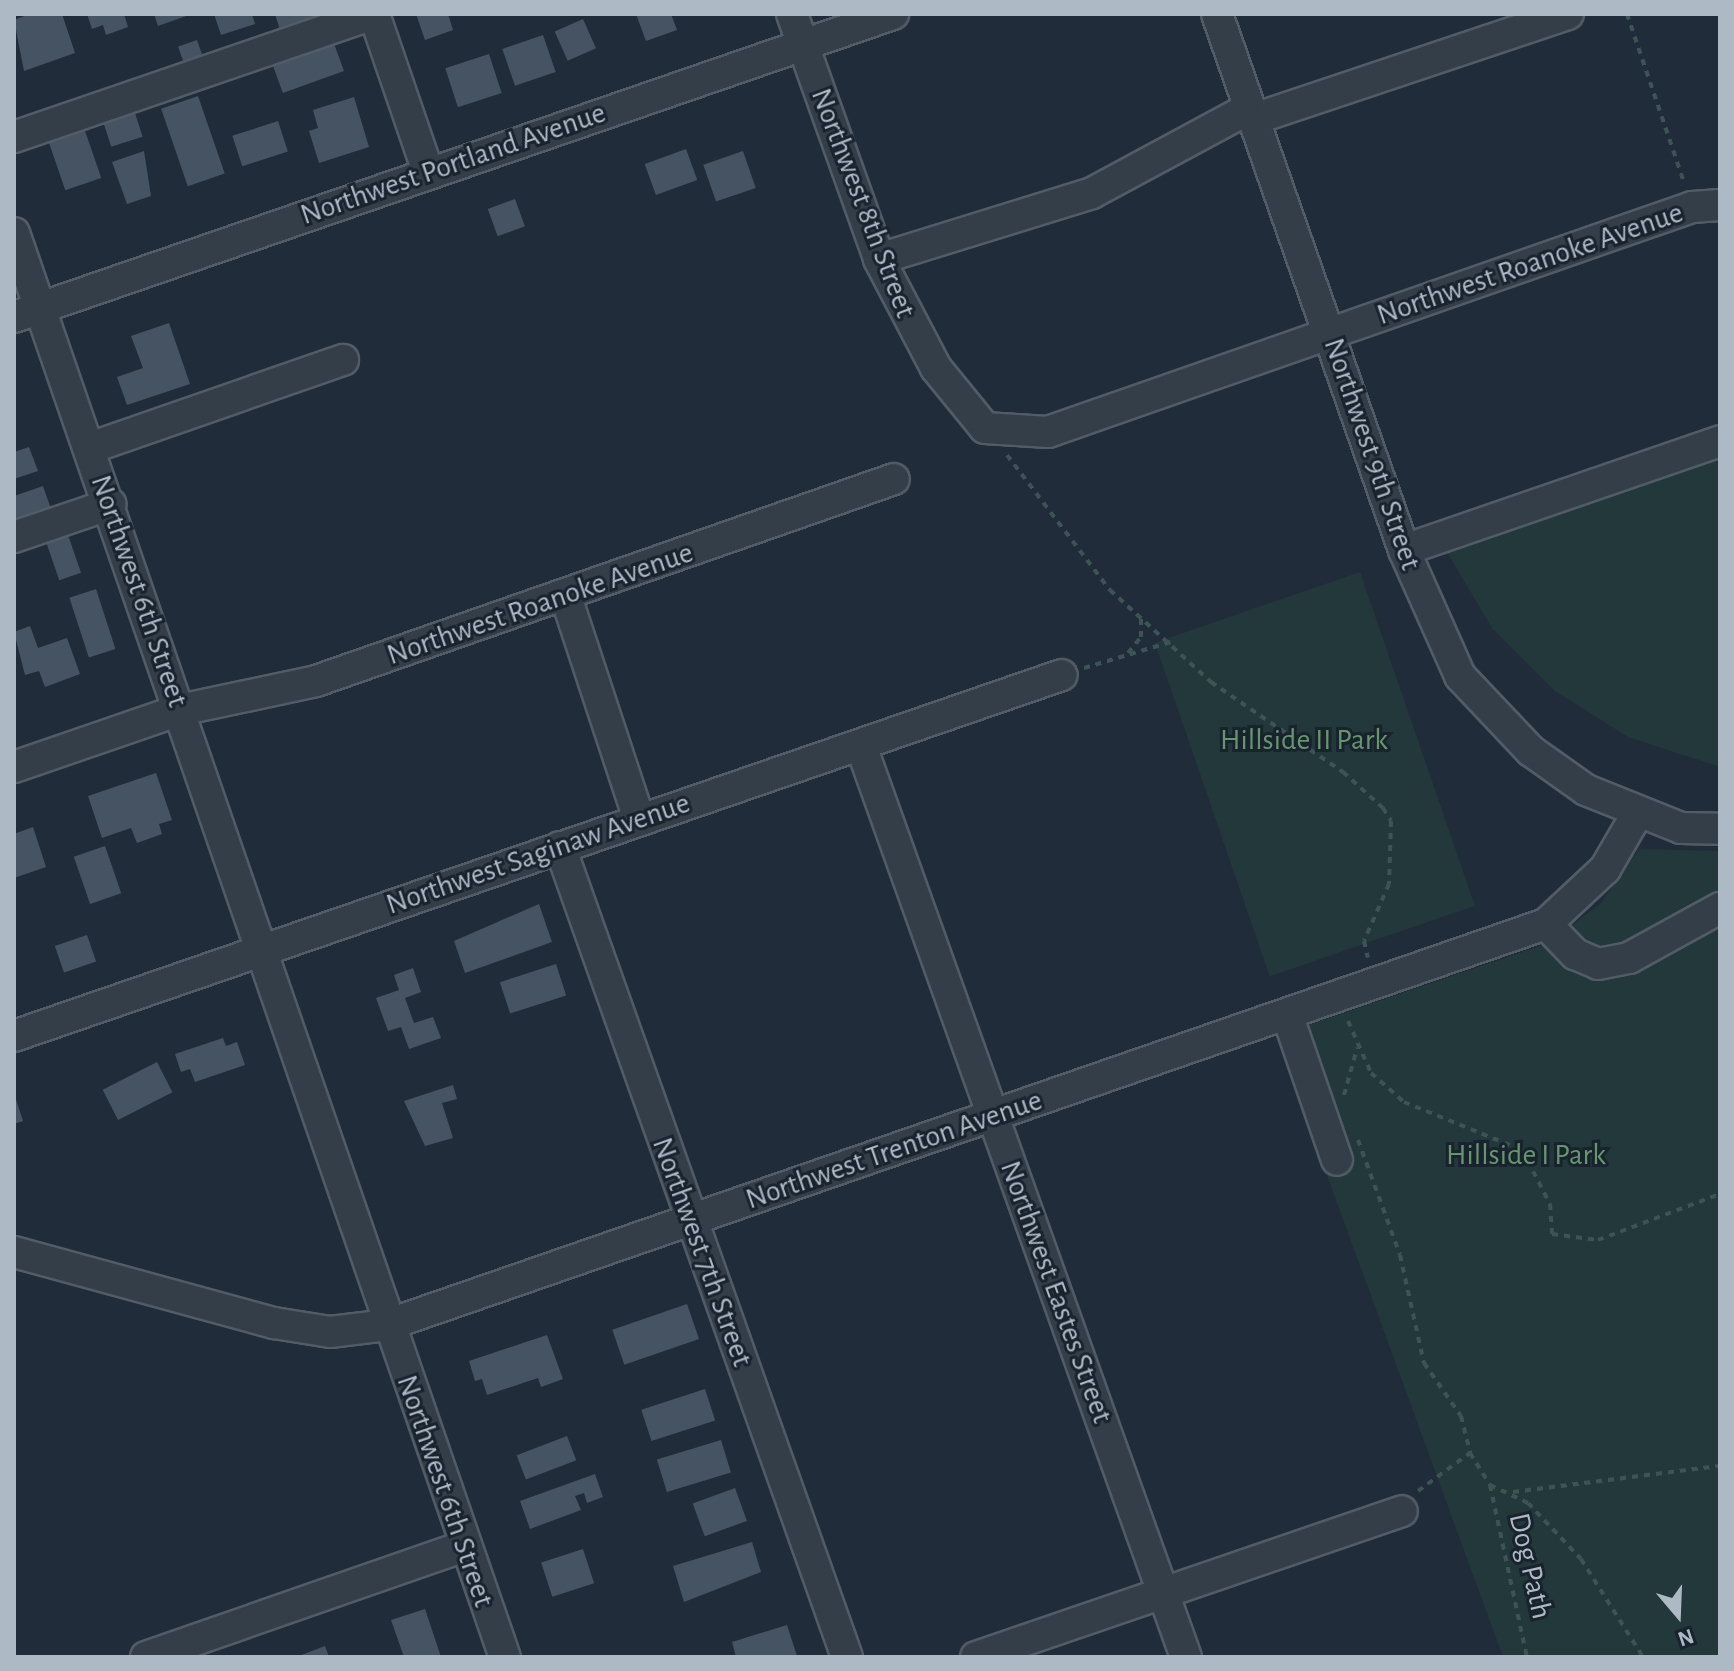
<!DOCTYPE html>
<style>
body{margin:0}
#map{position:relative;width:1734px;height:1671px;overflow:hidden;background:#202c39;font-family:"Alegreya Sans",sans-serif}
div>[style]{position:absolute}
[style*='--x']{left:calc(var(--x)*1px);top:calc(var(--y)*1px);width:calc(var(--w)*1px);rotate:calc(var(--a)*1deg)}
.green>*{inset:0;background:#22383a;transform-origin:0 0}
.building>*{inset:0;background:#465363;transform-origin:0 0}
.path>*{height:4px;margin-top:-2px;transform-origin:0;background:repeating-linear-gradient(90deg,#3d5454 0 6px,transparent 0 12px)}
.roads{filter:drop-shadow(2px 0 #515c67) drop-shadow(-2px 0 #515c67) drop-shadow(0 2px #515c67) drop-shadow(0 -2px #515c67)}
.minor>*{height:30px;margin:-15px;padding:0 15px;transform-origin:15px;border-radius:15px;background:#343e49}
span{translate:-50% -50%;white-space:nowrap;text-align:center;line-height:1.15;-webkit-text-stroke:6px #19232d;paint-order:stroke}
.street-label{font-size:30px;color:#aeb9c6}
.park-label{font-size:30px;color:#65966e}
.frame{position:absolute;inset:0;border:16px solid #aeb9c6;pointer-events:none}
.north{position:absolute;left:1638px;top:1575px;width:80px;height:80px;-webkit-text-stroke:6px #19232d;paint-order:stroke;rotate:161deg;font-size:22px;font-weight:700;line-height:32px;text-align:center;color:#aeb9c6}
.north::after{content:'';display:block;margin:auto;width:28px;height:36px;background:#aeb9c6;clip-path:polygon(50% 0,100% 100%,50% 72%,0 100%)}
</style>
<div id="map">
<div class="green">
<div style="clip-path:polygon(1720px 448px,1720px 767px,1628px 737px,1555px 691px,1492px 628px,1442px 544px)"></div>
<div style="left:1360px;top:572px;width:353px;height:217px;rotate:71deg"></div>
<div style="clip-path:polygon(1639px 849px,1720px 851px,1720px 1657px,1503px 1657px,1276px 1036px,1546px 944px,1600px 904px)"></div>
</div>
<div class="building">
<div style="clip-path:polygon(30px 14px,62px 14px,75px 53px,24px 71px,14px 20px)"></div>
<div style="clip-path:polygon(87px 14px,124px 14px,128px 27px,106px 35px,103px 25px,92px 29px)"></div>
<div style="clip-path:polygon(154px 14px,192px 14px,158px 26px)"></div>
<div style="clip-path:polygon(214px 14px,252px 14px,255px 24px,221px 35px)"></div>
<div style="clip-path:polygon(275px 14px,316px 14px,317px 17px,280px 30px)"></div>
<div style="clip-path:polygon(416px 14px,448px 14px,453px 30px,425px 40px)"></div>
<div style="clip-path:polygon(636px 14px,671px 14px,677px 30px,646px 41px)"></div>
<div style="left:583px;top:19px;width:32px;height:31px;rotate:66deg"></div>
<div style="left:543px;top:35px;width:39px;height:43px;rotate:71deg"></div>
<div style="left:332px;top:38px;width:35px;height:65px;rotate:70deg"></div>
<div style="left:197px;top:40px;width:21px;height:20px;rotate:71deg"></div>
<div style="left:489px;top:54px;width:41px;height:46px;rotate:72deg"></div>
<div style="left:198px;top:96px;width:82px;height:39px;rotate:71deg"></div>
<div style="clip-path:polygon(354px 97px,369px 147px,319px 163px,309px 131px,318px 128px,313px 110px)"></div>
<div style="left:134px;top:110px;width:28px;height:33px;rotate:72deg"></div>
<div style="left:278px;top:121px;width:32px;height:48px;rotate:72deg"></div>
<div style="left:83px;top:125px;width:56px;height:38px;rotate:71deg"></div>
<div style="left:686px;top:149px;width:33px;height:44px;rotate:70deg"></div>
<div style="clip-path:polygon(144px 151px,151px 196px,127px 204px,112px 162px)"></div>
<div style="left:743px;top:151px;width:39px;height:42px;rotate:71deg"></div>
<div style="left:515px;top:199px;width:29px;height:29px;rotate:70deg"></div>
<div style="clip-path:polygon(169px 323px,190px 384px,127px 405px,117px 377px,143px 368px,131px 336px)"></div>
<div style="clip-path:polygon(29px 447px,38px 471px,14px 479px,14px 452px)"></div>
<div style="clip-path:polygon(43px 486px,51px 509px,14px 522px,14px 496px)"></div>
<div style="left:68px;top:535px;width:40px;height:23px;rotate:71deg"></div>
<div style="left:96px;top:589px;width:63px;height:28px;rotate:72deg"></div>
<div style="clip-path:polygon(30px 626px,38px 648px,67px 638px,80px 674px,45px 687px,39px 671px,25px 675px,14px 632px)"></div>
<div style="clip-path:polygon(156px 773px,172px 820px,159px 824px,162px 834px,137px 843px,131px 828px,102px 838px,88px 796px)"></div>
<div style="clip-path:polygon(33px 827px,46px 867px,14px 878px,14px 834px)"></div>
<div style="left:105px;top:846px;width:50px;height:33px;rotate:71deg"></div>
<div style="clip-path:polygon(539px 904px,552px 942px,465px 973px,454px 941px)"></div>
<div style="left:87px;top:935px;width:28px;height:34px;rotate:71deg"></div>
<div style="left:556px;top:964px;width:33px;height:59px;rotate:72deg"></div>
<div style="clip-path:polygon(413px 968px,421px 992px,405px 998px,414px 1023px,433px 1017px,441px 1038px,409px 1049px,401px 1027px,388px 1031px,376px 998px,399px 990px,394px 975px)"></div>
<div style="clip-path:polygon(223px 1038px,226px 1046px,237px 1042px,245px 1065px,195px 1082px,190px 1069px,181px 1072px,175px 1054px)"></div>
<div style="left:157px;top:1062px;width:34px;height:61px;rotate:63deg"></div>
<div style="clip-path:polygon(453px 1085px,457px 1099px,442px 1103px,453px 1138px,425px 1146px,404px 1101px)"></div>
<div style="clip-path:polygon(14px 1093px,23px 1121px,14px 1124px)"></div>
<div style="left:687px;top:1304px;width:37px;height:79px;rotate:71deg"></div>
<div style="clip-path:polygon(547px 1335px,563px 1379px,541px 1387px,538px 1378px,487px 1395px,482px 1379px,475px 1381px,469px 1361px)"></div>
<div style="left:705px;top:1389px;width:33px;height:67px;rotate:72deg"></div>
<div style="left:567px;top:1436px;width:26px;height:54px;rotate:69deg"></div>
<div style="left:721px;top:1440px;width:34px;height:67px;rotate:73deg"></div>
<div style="clip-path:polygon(595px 1474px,603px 1497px,587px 1503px,584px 1493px,575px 1496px,581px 1510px,530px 1529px,520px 1501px)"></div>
<div style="left:735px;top:1488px;width:35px;height:45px;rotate:70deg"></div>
<div style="clip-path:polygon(752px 1542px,761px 1572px,684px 1602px,673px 1566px)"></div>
<div style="left:583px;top:1549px;width:36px;height:44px;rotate:72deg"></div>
<div style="clip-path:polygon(425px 1609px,441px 1657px,404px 1657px,391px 1620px)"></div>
<div style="clip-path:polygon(787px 1625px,797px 1656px,736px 1657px,732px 1642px)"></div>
<div style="clip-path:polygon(325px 1646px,329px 1657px,296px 1657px)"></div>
</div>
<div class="path">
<div style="--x:1627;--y:14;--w:177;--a:71.3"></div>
<div style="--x:1007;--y:455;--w:170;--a:52.7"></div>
<div style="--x:1110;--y:590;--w:137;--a:42.3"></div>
<div style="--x:1211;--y:682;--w:160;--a:34.3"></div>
<div style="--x:1343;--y:772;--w:54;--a:42"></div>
<div style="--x:1383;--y:808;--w:15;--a:58"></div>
<div style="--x:1391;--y:821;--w:63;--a:91.8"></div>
<div style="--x:1389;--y:884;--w:62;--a:113.7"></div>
<div style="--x:1364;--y:941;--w:17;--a:77"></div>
<div style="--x:1128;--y:653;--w:21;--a:-51"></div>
<div style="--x:1141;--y:637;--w:18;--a:-90"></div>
<div style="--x:1084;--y:668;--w:94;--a:-16.7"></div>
<div style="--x:1348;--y:1021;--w:57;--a:66.1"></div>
<div style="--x:1371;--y:1073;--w:44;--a:41.3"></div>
<div style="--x:1404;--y:1102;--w:127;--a:22.1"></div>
<div style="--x:1522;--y:1150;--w:61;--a:62.6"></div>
<div style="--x:1550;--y:1204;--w:30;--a:86"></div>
<div style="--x:1552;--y:1234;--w:46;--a:7.4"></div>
<div style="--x:1598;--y:1240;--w:130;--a:-20.7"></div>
<div style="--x:1344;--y:1095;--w:49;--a:-74.5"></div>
<div style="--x:1358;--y:1140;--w:122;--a:69.9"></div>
<div style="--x:1400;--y:1255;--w:111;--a:77.5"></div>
<div style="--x:1424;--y:1363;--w:65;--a:55.1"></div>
<div style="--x:1461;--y:1416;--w:38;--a:76"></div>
<div style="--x:1470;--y:1453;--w:38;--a:58"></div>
<div style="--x:1490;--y:1485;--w:42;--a:25.3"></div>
<div style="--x:1528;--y:1503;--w:77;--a:46.6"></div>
<div style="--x:1581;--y:1559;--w:116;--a:57.7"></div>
<div style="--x:1490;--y:1485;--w:176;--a:77.9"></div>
<div style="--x:1418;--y:1491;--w:64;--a:-36.2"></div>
<div style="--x:1513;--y:1492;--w:209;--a:-7.2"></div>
</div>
<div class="roads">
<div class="minor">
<div style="--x:374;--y:14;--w:167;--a:71.1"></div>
<div style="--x:792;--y:14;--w:260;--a:70.4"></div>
<div style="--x:879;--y:259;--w:123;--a:62.4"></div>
<div style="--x:936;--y:368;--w:77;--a:50.8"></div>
<div style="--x:985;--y:428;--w:63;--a:3.6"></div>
<div style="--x:1048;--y:432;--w:682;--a:-19.26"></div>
<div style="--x:1692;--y:207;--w:28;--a:-4"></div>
<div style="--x:1217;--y:14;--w:568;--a:70.77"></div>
<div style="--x:1404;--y:550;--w:138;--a:66"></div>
<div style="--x:1460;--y:676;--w:103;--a:46.6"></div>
<div style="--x:1531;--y:751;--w:67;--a:35.3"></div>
<div style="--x:1586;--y:790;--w:102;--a:21.8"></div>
<div style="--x:1681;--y:828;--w:39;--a:1"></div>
<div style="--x:1254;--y:119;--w:331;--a:-18.5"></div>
<div style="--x:14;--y:137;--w:380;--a:-18.9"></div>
<div style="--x:14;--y:233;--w:1506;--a:70.98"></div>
<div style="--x:879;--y:259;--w:223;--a:-17.2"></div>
<div style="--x:1092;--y:193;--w:179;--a:-28.3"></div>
<div style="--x:14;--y:317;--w:930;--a:-19.02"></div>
<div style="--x:90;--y:448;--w:268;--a:-19.2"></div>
<div style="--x:14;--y:537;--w:102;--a:-18.8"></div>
<div style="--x:1404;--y:550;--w:334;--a:-19"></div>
<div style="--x:566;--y:597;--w:234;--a:71.8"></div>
<div style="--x:861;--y:746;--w:967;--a:70.37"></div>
<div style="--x:14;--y:767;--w:176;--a:-19"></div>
<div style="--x:180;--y:710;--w:139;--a:-12"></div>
<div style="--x:316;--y:681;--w:612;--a:-19.26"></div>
<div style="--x:560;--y:847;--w:859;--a:70.49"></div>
<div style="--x:1546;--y:924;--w:42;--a:46"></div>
<div style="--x:1575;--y:954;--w:25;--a:23"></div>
<div style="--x:1598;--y:964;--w:32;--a:-11"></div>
<div style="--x:1629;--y:958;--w:104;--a:-28.8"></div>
<div style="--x:1287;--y:1014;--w:154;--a:71.1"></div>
<div style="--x:14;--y:1036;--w:1108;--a:-19.01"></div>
<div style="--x:14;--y:1252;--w:270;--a:15.3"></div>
<div style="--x:274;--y:1323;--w:57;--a:9.1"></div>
<div style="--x:330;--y:1332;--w:57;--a:-7"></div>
<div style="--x:387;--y:1325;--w:1226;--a:-19.09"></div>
<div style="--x:1546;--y:924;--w:81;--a:-43"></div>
<div style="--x:1605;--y:869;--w:64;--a:-59.8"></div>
<div style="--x:146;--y:1657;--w:335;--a:-19.2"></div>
<div style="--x:976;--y:1657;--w:450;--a:-18.9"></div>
</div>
</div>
<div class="street-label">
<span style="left:453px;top:164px;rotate:-19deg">Northwest Portland Avenue</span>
<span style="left:863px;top:203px;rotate:69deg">Northwest 8th Street</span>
<span style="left:1530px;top:264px;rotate:-19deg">Northwest Roanoke Avenue</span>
<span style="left:1372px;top:454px;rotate:71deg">Northwest 9th Street</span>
<span style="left:139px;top:591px;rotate:71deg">Northwest 6th Street</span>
<span style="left:540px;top:604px;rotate:-19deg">Northwest Roanoke Avenue</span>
<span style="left:538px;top:854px;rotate:-19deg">Northwest Saginaw Avenue</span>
<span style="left:894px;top:1150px;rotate:-19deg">Northwest Trenton Avenue</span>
<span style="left:702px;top:1252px;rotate:70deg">Northwest 7th Street</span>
<span style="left:1056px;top:1292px;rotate:70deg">Northwest Eastes Street</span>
<span style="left:445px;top:1491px;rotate:71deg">Northwest 6th Street</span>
<span style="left:1530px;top:1566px;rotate:77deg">Dog Path</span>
</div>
<div class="park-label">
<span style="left:1304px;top:740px">Hillside II Park</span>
<span style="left:1526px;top:1155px">Hillside I Park</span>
</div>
<div class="frame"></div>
<div class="north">N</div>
</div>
